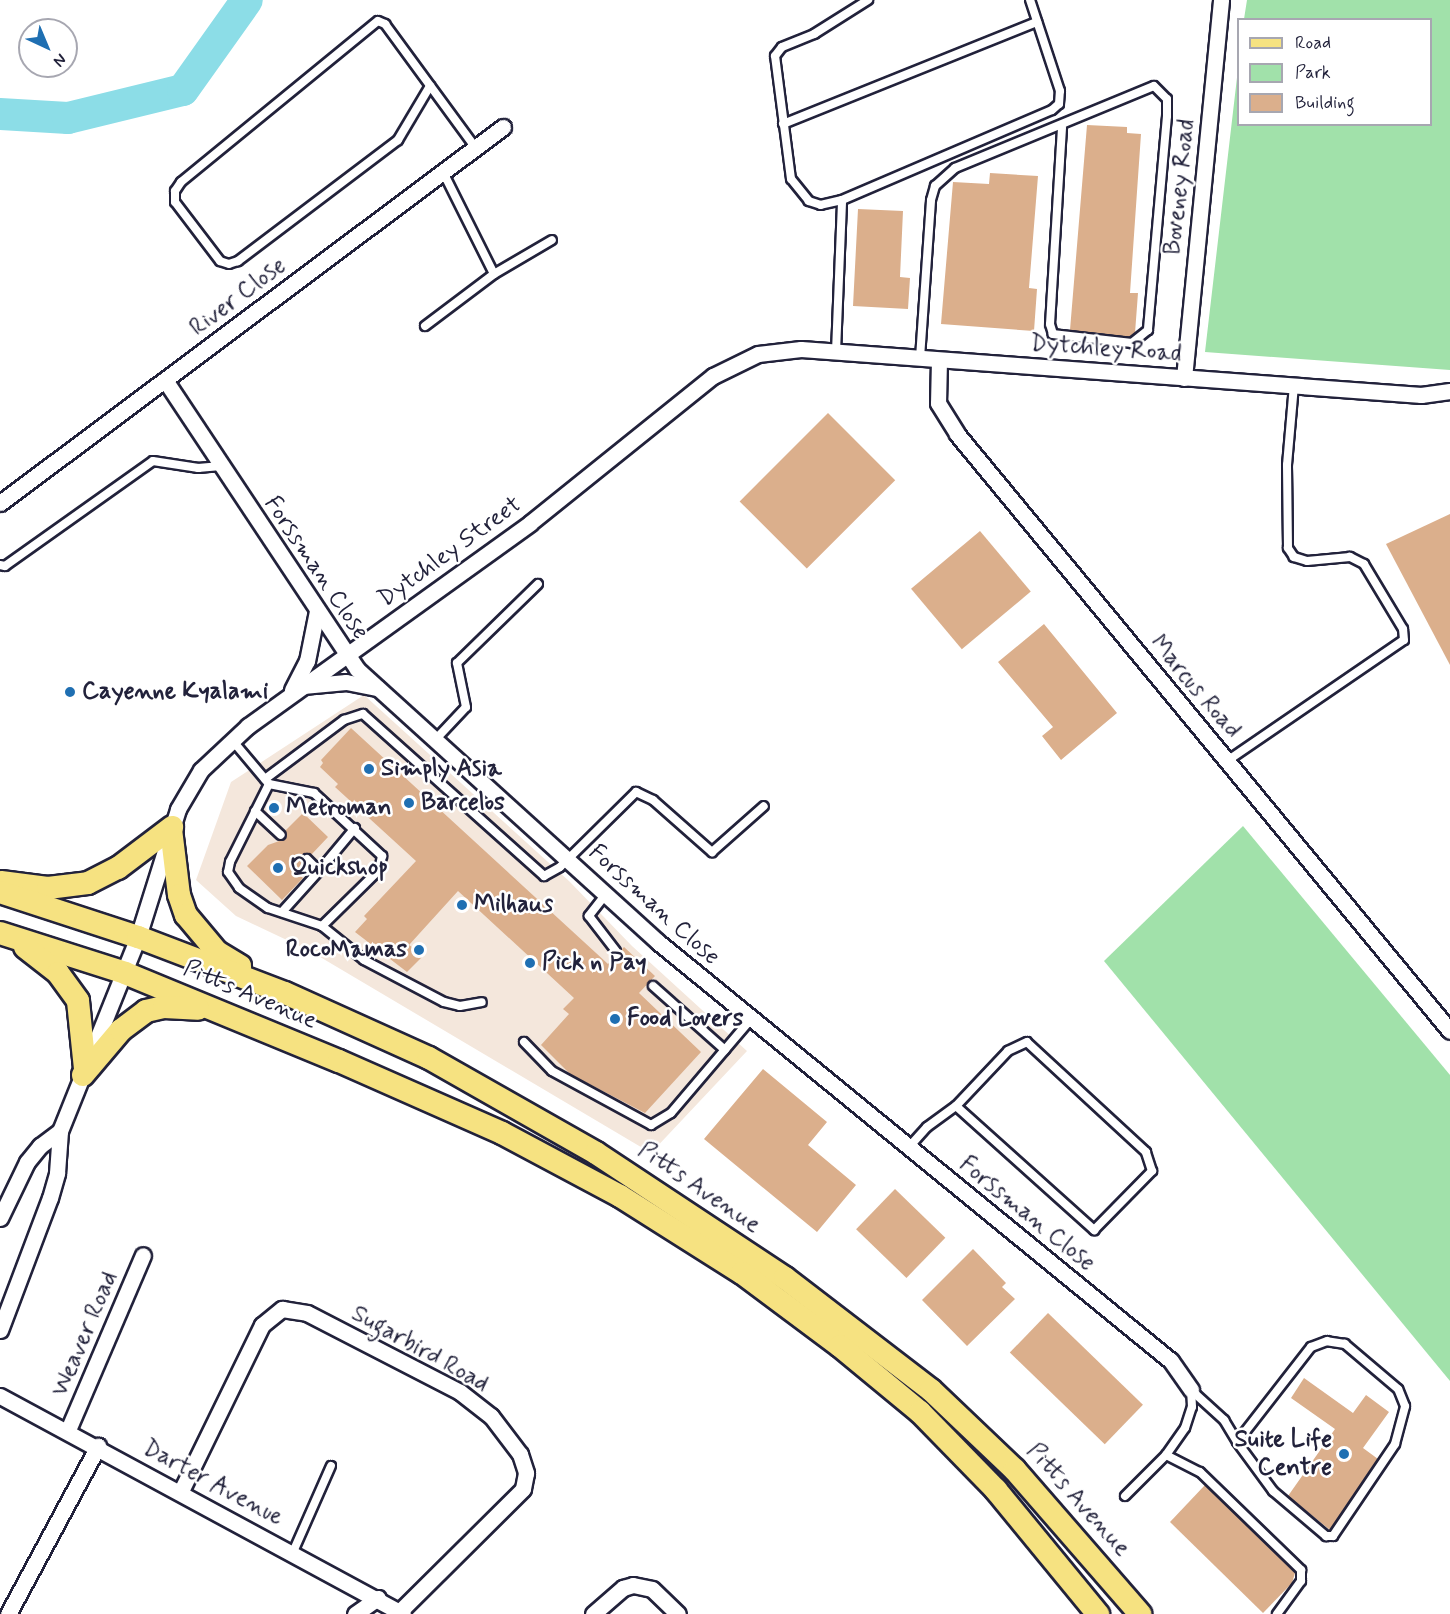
<!DOCTYPE html>
<style>
body{margin:0}
#map{position:relative;width:1450px;height:1614px;overflow:hidden;background:#fff;font-family:Mynerve,sans-serif}
div>[style]{position:absolute}
[style*='--x']{left:calc(var(--x)*1px);top:calc(var(--y)*1px);width:calc(var(--w)*1px);rotate:calc(var(--a)*1deg)}
.built>*{inset:0;background:#f4e7dc}
.green>*{inset:0;background:#a1e1aa}
.river>*{height:32px;margin:-16px;padding:0 16px;transform-origin:16px;border-radius:16px;background:#8cdde7}
.building>*{inset:0;background:#dbaf8c;transform-origin:0 0}
.roads{filter:drop-shadow(2px 0 #22223b) drop-shadow(-2px 0 #22223b) drop-shadow(0 2px #22223b) drop-shadow(0 -2px #22223b)}
.service>*{height:8px;margin:-4px;padding:0 4px;transform-origin:4px;border-radius:4px;background:#fff}
.minor>*{height:15px;margin:-7.5px;padding:0 7.5px;transform-origin:7.5px;border-radius:7.5px;background:#fff}
.primary>*{height:22px;margin:-11px;padding:0 11px;transform-origin:11px;border-radius:11px;background:#f6e281}
.dots>*{width:16px;height:16px;translate:-50% -50%;box-sizing:border-box;border:3px solid #fff;border-radius:50%}
span{translate:-50% -50%;white-space:nowrap;text-align:center;line-height:1.15;-webkit-text-stroke:5px #fff;paint-order:stroke}
.street-label{font-size:24px;color:#22223b}
.poi-label{font-size:24px;color:#22223b;font-weight:700}
.left{translate:0 -50%;text-align:left}
.right{translate:-100% -50%;text-align:right}
.legend{position:absolute;left:1237px;top:18px;width:195px;height:108px;box-sizing:border-box;background:#fff;border:2px solid #a7a7b1;margin:0;padding:8px 10px;list-style:none;font-size:18px;color:#22223b}
.legend li{display:flex;align-items:center;gap:12px;height:30px}
.legend b{width:30px;border:2px solid #a7a7b1}
.north{position:absolute;left:18px;top:18px;width:60px;height:60px;box-sizing:border-box;background:#fff;border:2px solid #a7a7b1;border-radius:50%;rotate:136deg;font-size:16px;font-weight:700;line-height:24px;text-align:center;color:#22223b}
.north::after{content:'';display:block;margin:auto;width:21px;height:27px;background:#1f6fb2;clip-path:polygon(50% 0,100% 100%,50% 72%,0 100%)}
</style>
<div id="map">
<div class="built">
<div style="clip-path:polygon(364px 695px,569px 881px,632px 946px,747px 1051px,651px 1153px,310px 951px,236px 916px,196px 880px,231px 782px)"></div>
</div>
<div class="green">
<div style="clip-path:polygon(1247px 0,1450px 0,1450px 370px,1205px 352px,1238px 69px,1238px 124px,1430px 124px,1430px 20px,1244px 19px)"></div>
<div style="clip-path:polygon(1243px 826px,1450px 1075px,1450px 1381px,1104px 961px)"></div>
</div>
<div class="river">
<div style="--x:0;--y:114;--w:68;--a:3.4"></div>
<div style="--x:68;--y:118;--w:118;--a:-13.7"></div>
<div style="--x:183;--y:90;--w:110;--a:-54.6"></div>
</div>
<div class="building">
<div style="clip-path:polygon(1087px 125px,1127px 127px,1127px 133px,1141px 134px,1130px 293px,1138px 293px,1135px 333px,1130px 337px,1070px 330px)"></div>
<div style="clip-path:polygon(990px 173px,1038px 176px,1029px 288px,1037px 289px,1034px 331px,941px 324px,953px 182px,989px 184px)"></div>
<div style="clip-path:polygon(858px 209px,903px 211px,900px 277px,910px 278px,908px 309px,853px 306px)"></div>
<div style="left:828px;top:413px;width:95px;height:125px;rotate:45deg"></div>
<div style="clip-path:polygon(1450px 514px,1450px 665px,1386px 544px)"></div>
<div style="left:980px;top:531px;width:79px;height:90px;rotate:50deg"></div>
<div style="clip-path:polygon(1044px 624px,1117px 713px,1061px 760px,1042px 736px,1053px 727px,998px 662px)"></div>
<div style="clip-path:polygon(351px 728px,608px 964px,624px 947px,655px 976px,639px 993px,701px 1052px,645px 1113px,570px 1074px,541px 1045px,569px 1014px,563px 1009px,574px 998px,458px 891px,409px 945px,424px 955px,407px 972px,355px 932px,367px 919px,364px 916px,416px 861px,335px 787px,338px 784px,320px 767px,323px 763px,321px 760px)"></div>
<div style="clip-path:polygon(303px 813px,328px 837px,311px 855px,302px 855px,303px 864px,296px 871px,303px 878px,282px 900px,247px 866px,268px 845px,285px 839px,285px 831px)"></div>
<div style="clip-path:polygon(763px 1069px,827px 1122px,808px 1145px,856px 1185px,817px 1232px,704px 1139px)"></div>
<div style="left:895px;top:1189px;width:70px;height:56px;rotate:44deg"></div>
<div style="clip-path:polygon(973px 1249px,1006px 1283px,1002px 1287px,1015px 1299px,967px 1346px,922px 1300px)"></div>
<div style="left:1048px;top:1313px;width:132px;height:55px;rotate:44deg"></div>
<div style="clip-path:polygon(1304px 1378px,1353px 1413px,1366px 1395px,1389px 1412px,1363px 1448px,1378px 1459px,1330px 1530px,1288px 1496px,1335px 1429px,1291px 1398px)"></div>
<div style="clip-path:polygon(1205px 1485px,1295px 1573px,1292px 1583px,1263px 1613px,1170px 1522px)"></div>
</div>
<div class="roads">
<div class="service">
<div style="--x:430;--y:86;--w:63;--a:120.7"></div>
<div style="--x:398;--y:140;--w:201;--a:142.9"></div>
<div style="--x:238;--y:261;--w:9;--a:162"></div>
<div style="--x:229;--y:264;--w:9;--a:-162"></div>
<div style="--x:220;--y:261;--w:74;--a:-127.3"></div>
<div style="--x:175;--y:202;--w:11;--a:-90"></div>
<div style="--x:175;--y:191;--w:11;--a:-56"></div>
<div style="--x:181;--y:182;--w:254;--a:-39.3"></div>
<div style="--x:378;--y:21;--w:8;--a:23"></div>
<div style="--x:385;--y:24;--w:152;--a:53.8"></div>
<div style="--x:783;--y:124;--w:274;--a:-21.9"></div>
<div style="--x:443;--y:172;--w:114;--a:63.4"></div>
<div style="--x:842;--y:200;--w:228;--a:-23.2"></div>
<div style="--x:1052;--y:110;--w:9;--a:-41"></div>
<div style="--x:1059;--y:104;--w:13;--a:-86"></div>
<div style="--x:1060;--y:91;--w:96;--a:-108.2"></div>
<div style="--x:425;--y:326;--w:86;--a:-37"></div>
<div style="--x:494;--y:274;--w:67;--a:-30.4"></div>
<div style="--x:836;--y:352;--w:152;--a:-87.7"></div>
<div style="--x:842;--y:200;--w:22;--a:167"></div>
<div style="--x:821;--y:205;--w:13;--a:-162"></div>
<div style="--x:809;--y:201;--w:28;--a:-129"></div>
<div style="--x:791;--y:179;--w:124;--a:-97.4"></div>
<div style="--x:775;--y:56;--w:11;--a:-52"></div>
<div style="--x:782;--y:47;--w:35;--a:-22"></div>
<div style="--x:814;--y:34;--w:64;--a:-32.2"></div>
<div style="--x:920;--y:358;--w:158;--a:-86"></div>
<div style="--x:931;--y:200;--w:15;--a:-74"></div>
<div style="--x:935;--y:186;--w:27;--a:-42"></div>
<div style="--x:955;--y:168;--w:215;--a:-22.4"></div>
<div style="--x:1154;--y:86;--w:18;--a:45"></div>
<div style="--x:1167;--y:99;--w:17;--a:90"></div>
<div style="--x:1167;--y:116;--w:215;--a:95.1"></div>
<div style="--x:1148;--y:330;--w:21;--a:141"></div>
<div style="--x:1132;--y:343;--w:80;--a:-173.5"></div>
<div style="--x:1053;--y:334;--w:10;--a:-107"></div>
<div style="--x:1050;--y:324;--w:197;--a:-86.5"></div>
<div style="--x:0;--y:565;--w:5;--a:11"></div>
<div style="--x:5;--y:566;--w:181;--a:-35.4"></div>
<div style="--x:153;--y:461;--w:46;--a:8.8"></div>
<div style="--x:198;--y:468;--w:23;--a:-5"></div>
<div style="--x:232;--y:740;--w:57;--a:49.9"></div>
<div style="--x:269;--y:784;--w:46;--a:11.3"></div>
<div style="--x:314;--y:793;--w:93;--a:42.8"></div>
<div style="--x:382;--y:856;--w:14;--a:102"></div>
<div style="--x:379;--y:870;--w:80;--a:135.5"></div>
<div style="--x:435;--y:740;--w:45;--a:-46.8"></div>
<div style="--x:466;--y:707;--w:45;--a:-101.6"></div>
<div style="--x:457;--y:663;--w:113;--a:-44.3"></div>
<div style="--x:1227;--y:761;--w:214;--a:-34.4"></div>
<div style="--x:1404;--y:640;--w:11;--a:-95"></div>
<div style="--x:1403;--y:629;--w:76;--a:-121"></div>
<div style="--x:1364;--y:564;--w:16;--a:-153"></div>
<div style="--x:1350;--y:557;--w:43;--a:174.7"></div>
<div style="--x:1307;--y:561;--w:14;--a:-163"></div>
<div style="--x:1294;--y:557;--w:11;--a:-124"></div>
<div style="--x:1288;--y:548;--w:83;--a:-90.7"></div>
<div style="--x:1287;--y:465;--w:80;--a:-85"></div>
<div style="--x:265;--y:779;--w:99;--a:-36.8"></div>
<div style="--x:344;--y:720;--w:20;--a:-18"></div>
<div style="--x:363;--y:714;--w:243;--a:41.8"></div>
<div style="--x:544;--y:876;--w:18;--a:-29"></div>
<div style="--x:560;--y:867;--w:107;--a:-44.6"></div>
<div style="--x:636;--y:792;--w:19;--a:25"></div>
<div style="--x:653;--y:800;--w:79;--a:41.4"></div>
<div style="--x:712;--y:852;--w:69;--a:-41.5"></div>
<div style="--x:269;--y:784;--w:87;--a:116.6"></div>
<div style="--x:230;--y:862;--w:10;--a:101"></div>
<div style="--x:228;--y:872;--w:19;--a:55"></div>
<div style="--x:239;--y:888;--w:35;--a:35"></div>
<div style="--x:268;--y:908;--w:57;--a:18.4"></div>
<div style="--x:322;--y:926;--w:54;--a:39"></div>
<div style="--x:364;--y:960;--w:90;--a:27.7"></div>
<div style="--x:444;--y:1002;--w:16;--a:14"></div>
<div style="--x:460;--y:1006;--w:22;--a:-10"></div>
<div style="--x:255;--y:811;--w:35;--a:43"></div>
<div style="--x:307;--y:859;--w:17;--a:45"></div>
<div style="--x:319;--y:871;--w:56;--a:-50.1"></div>
<div style="--x:606;--y:894;--w:28;--a:128"></div>
<div style="--x:589;--y:916;--w:44;--a:52.4"></div>
<div style="--x:282;--y:912;--w:55;--a:-47.9"></div>
<div style="--x:653;--y:986;--w:96;--a:41.6"></div>
<div style="--x:524;--y:1042;--w:40;--a:46"></div>
<div style="--x:552;--y:1071;--w:113;--a:28.6"></div>
<div style="--x:651;--y:1125;--w:23;--a:-31"></div>
<div style="--x:671;--y:1113;--w:123;--a:-49.6"></div>
<div style="--x:909;--y:1147;--w:27;--a:-48"></div>
<div style="--x:927;--y:1127;--w:36;--a:-36"></div>
<div style="--x:956;--y:1106;--w:186;--a:41.9"></div>
<div style="--x:1094;--y:1230;--w:83;--a:-45.5"></div>
<div style="--x:1152;--y:1171;--w:20;--a:-108"></div>
<div style="--x:1146;--y:1152;--w:162;--a:-137.3"></div>
<div style="--x:1027;--y:1042;--w:21;--a:155"></div>
<div style="--x:1008;--y:1051;--w:76;--a:133.4"></div>
<div style="--x:1191;--y:1390;--w:45;--a:42.3"></div>
<div style="--x:1224;--y:1420;--w:26;--a:59"></div>
<div style="--x:1237;--y:1442;--w:61;--a:53.7"></div>
<div style="--x:1273;--y:1491;--w:70;--a:40.3"></div>
<div style="--x:1326;--y:1536;--w:7;--a:0"></div>
<div style="--x:1333;--y:1536;--w:111;--a:-56"></div>
<div style="--x:1395;--y:1444;--w:39;--a:-75"></div>
<div style="--x:1405;--y:1406;--w:18;--a:-112"></div>
<div style="--x:1398;--y:1389;--w:70;--a:-139.7"></div>
<div style="--x:1345;--y:1344;--w:18;--a:-171"></div>
<div style="--x:1327;--y:1341;--w:17;--a:159"></div>
<div style="--x:1311;--y:1347;--w:120;--a:127.9"></div>
<div style="--x:1166;--y:1455;--w:33;--a:-55"></div>
<div style="--x:1185;--y:1428;--w:22;--a:-72"></div>
<div style="--x:1192;--y:1407;--w:17;--a:-93"></div>
<div style="--x:1125;--y:1496;--w:58;--a:-45"></div>
<div style="--x:1166;--y:1455;--w:38;--a:27"></div>
<div style="--x:1200;--y:1472;--w:141;--a:44.1"></div>
<div style="--x:1301;--y:1570;--w:11;--a:90"></div>
<div style="--x:1301;--y:1581;--w:41;--a:126"></div>
<div style="--x:293;--y:1552;--w:94;--a:-66.2"></div>
</div>
<div class="minor">
<div style="--x:939;--y:360;--w:43;--a:91.3"></div>
<div style="--x:938;--y:403;--w:36;--a:58"></div>
<div style="--x:957;--y:434;--w:774;--a:50.45"></div>
<div style="--x:1184;--y:378;--w:380;--a:-84.4"></div>
<div style="--x:165;--y:380;--w:347;--a:56.4"></div>
<div style="--x:357;--y:669;--w:406;--a:42.2"></div>
<div style="--x:658;--y:942;--w:662;--a:39.24"></div>
<div style="--x:1171;--y:1361;--w:35;--a:55"></div>
<div style="--x:0;--y:503;--w:628;--a:-36.78"></div>
<div style="--x:303;--y:686;--w:43;--a:-5.3"></div>
<div style="--x:346;--y:682;--w:32;--a:11"></div>
<div style="--x:292;--y:690;--w:33;--a:-63"></div>
<div style="--x:307;--y:661;--w:51;--a:-78.7"></div>
<div style="--x:0;--y:1218;--w:62;--a:-64.3"></div>
<div style="--x:27;--y:1162;--w:21;--a:-51"></div>
<div style="--x:40;--y:1146;--w:25;--a:-37"></div>
<div style="--x:0;--y:1330;--w:141;--a:-69.3"></div>
<div style="--x:50;--y:1198;--w:26;--a:-74"></div>
<div style="--x:57;--y:1173;--w:42;--a:-85.9"></div>
<div style="--x:60;--y:1131;--w:209;--a:-68.1"></div>
<div style="--x:138;--y:937;--w:134;--a:-72.6"></div>
<div style="--x:178;--y:809;--w:45;--a:-59.5"></div>
<div style="--x:201;--y:770;--w:64;--a:-43.1"></div>
<div style="--x:248;--y:726;--w:347;--a:-35.7"></div>
<div style="--x:530;--y:523;--w:235;--a:-38.8"></div>
<div style="--x:713;--y:376;--w:50;--a:-26.1"></div>
<div style="--x:758;--y:354;--w:43;--a:-6.6"></div>
<div style="--x:801;--y:349;--w:622;--a:4.24"></div>
<div style="--x:1421;--y:395;--w:29;--a:-8"></div>
<div style="--x:0;--y:1396;--w:458;--a:28.4"></div>
<div style="--x:68;--y:1430;--w:190;--a:-66.8"></div>
<div style="--x:181;--y:1491;--w:185;--a:-64"></div>
<div style="--x:262;--y:1325;--w:26;--a:-39"></div>
<div style="--x:282;--y:1309;--w:25;--a:9"></div>
<div style="--x:307;--y:1313;--w:172;--a:27.3"></div>
<div style="--x:460;--y:1392;--w:39;--a:38"></div>
<div style="--x:491;--y:1416;--w:48;--a:52.7"></div>
<div style="--x:520;--y:1454;--w:20;--a:72"></div>
<div style="--x:526;--y:1473;--w:16;--a:101"></div>
<div style="--x:523;--y:1489;--w:173;--a:135.2"></div>
<div style="--x:8;--y:1614;--w:191;--a:-61.8"></div>
<div style="--x:355;--y:1614;--w:28;--a:-35"></div>
<div style="--x:593;--y:1614;--w:40;--a:-41"></div>
<div style="--x:623;--y:1588;--w:10;--a:-17"></div>
<div style="--x:633;--y:1585;--w:19;--a:12"></div>
<div style="--x:652;--y:1589;--w:36;--a:44"></div>
</div>
<div class="primary">
<div style="--x:171;--y:829;--w:66;--a:83.1"></div>
<div style="--x:179;--y:895;--w:21;--a:71"></div>
<div style="--x:186;--y:915;--w:48;--a:50"></div>
<div style="--x:217;--y:952;--w:27;--a:31"></div>
<div style="--x:1;--y:882;--w:47;--a:7.3"></div>
<div style="--x:48;--y:888;--w:40;--a:-7.1"></div>
<div style="--x:88;--y:883;--w:34;--a:-27"></div>
<div style="--x:118;--y:868;--w:68;--a:-37.2"></div>
<div style="--x:0;--y:892;--w:145;--a:18.1"></div>
<div style="--x:138;--y:937;--w:157;--a:20.9"></div>
<div style="--x:285;--y:993;--w:158;--a:24.3"></div>
<div style="--x:429;--y:1058;--w:192;--a:29.6"></div>
<div style="--x:596;--y:1153;--w:227;--a:33.5"></div>
<div style="--x:785;--y:1278;--w:184;--a:37.5"></div>
<div style="--x:931;--y:1390;--w:116;--a:43.6"></div>
<div style="--x:1015;--y:1470;--w:191;--a:49"></div>
<div style="--x:0;--y:933;--w:131;--a:17.7"></div>
<div style="--x:125;--y:973;--w:231;--a:22.4"></div>
<div style="--x:339;--y:1061;--w:178;--a:23.8"></div>
<div style="--x:502;--y:1133;--w:134;--a:28.1"></div>
<div style="--x:620;--y:1196;--w:144;--a:32.3"></div>
<div style="--x:742;--y:1273;--w:122;--a:36.7"></div>
<div style="--x:840;--y:1346;--w:104;--a:39.5"></div>
<div style="--x:920;--y:1412;--w:109;--a:45.7"></div>
<div style="--x:996;--y:1490;--w:161;--a:50.6"></div>
<div style="--x:25;--y:947;--w:42;--a:38.2"></div>
<div style="--x:58;--y:973;--w:34;--a:54"></div>
<div style="--x:78;--y:1001;--w:68;--a:84.1"></div>
<div style="--x:83;--y:1075;--w:59;--a:-49.8"></div>
<div style="--x:121;--y:1030;--w:31;--a:-37"></div>
<div style="--x:146;--y:1011;--w:18;--a:-13"></div>
<div style="--x:164;--y:1007;--w:34;--a:3"></div>
</div>
</div>
<div class="dots">
<div style="left:70px;top:692px;background:#1f6fb2"></div>
<div style="left:369px;top:769px;background:#1f6fb2"></div>
<div style="left:409px;top:803px;background:#1f6fb2"></div>
<div style="left:274px;top:808px;background:#1f6fb2"></div>
<div style="left:278px;top:868px;background:#1f6fb2"></div>
<div style="left:462px;top:905px;background:#1f6fb2"></div>
<div style="left:419px;top:950px;background:#1f6fb2"></div>
<div style="left:530px;top:963px;background:#1f6fb2"></div>
<div style="left:615px;top:1019px;background:#1f6fb2"></div>
<div style="left:1344px;top:1454px;background:#1f6fb2"></div>
</div>
<div class="street-label">
<span style="left:1180px;top:187px;rotate:-84deg">Boveney Road</span>
<span style="left:238px;top:297px;rotate:-37deg">River Close</span>
<span style="left:1106px;top:349px;rotate:4deg">Dytchley Road</span>
<span style="left:450px;top:552px;rotate:-36deg">Dytchley Street</span>
<span style="left:316px;top:568px;rotate:56deg">Forssman Close</span>
<span style="left:1195px;top:687px;rotate:50deg">Marcus Road</span>
<span style="left:654px;top:905px;rotate:42deg">Forssman Close</span>
<span style="left:250px;top:995px;rotate:23deg">Pitts Avenue</span>
<span style="left:699px;top:1188px;rotate:34deg">Pitts Avenue</span>
<span style="left:1027px;top:1214px;rotate:39deg">Forssman Close</span>
<span style="left:85px;top:1334px;rotate:-67deg">Weaver Road</span>
<span style="left:420px;top:1349px;rotate:29deg">Sugarbird Road</span>
<span style="left:213px;top:1483px;rotate:28deg">Darter Avenue</span>
<span style="left:1078px;top:1500px;rotate:48deg">Pitts Avenue</span>
</div>
<div class="poi-label">
<span class="left" style="left:82px;top:692px">Cayenne Kyalami</span>
<span class="left" style="left:381px;top:769px">Simply Asia</span>
<span class="left" style="left:421px;top:803px">Barcelos</span>
<span class="left" style="left:286px;top:808px">Metroman</span>
<span class="left" style="left:290px;top:868px">Quickshop</span>
<span class="left" style="left:474px;top:905px">Milhaus</span>
<span class="right" style="left:407px;top:950px">RocoMamas</span>
<span class="left" style="left:542px;top:963px">Pick n Pay</span>
<span class="left" style="left:627px;top:1019px">Food Lovers</span>
<span class="right" style="left:1332px;top:1454px">Suite Life<br>Centre</span>
</div>
<ul class="legend">
<li><b style="height:8px;background:#f6e281"></b>Road</li>
<li><b style="height:16px;background:#a1e1aa"></b>Park</li>
<li><b style="height:16px;background:#dbaf8c"></b>Building</li>
</ul>
<div class="north">N</div>
</div>
